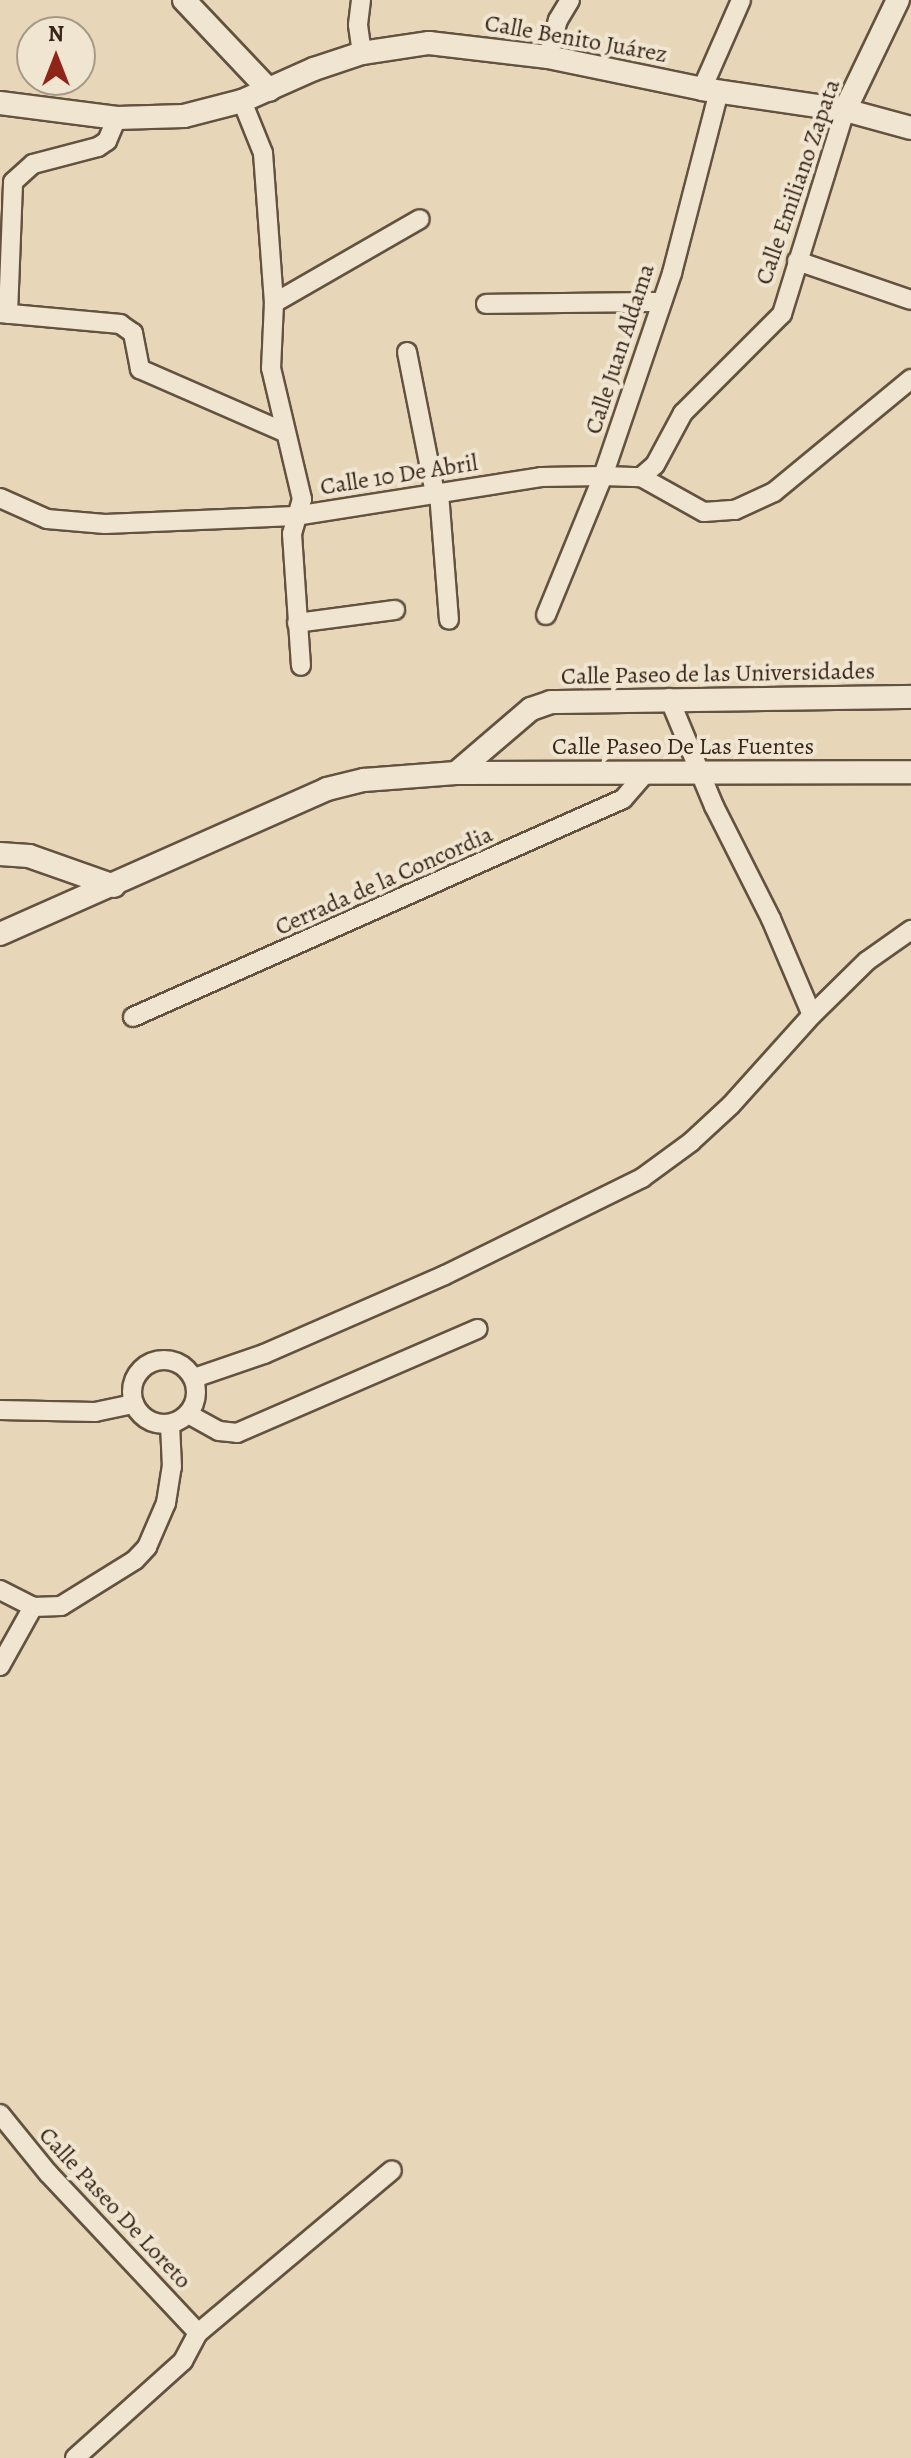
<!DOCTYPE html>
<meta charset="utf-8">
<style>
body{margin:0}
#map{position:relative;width:911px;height:2458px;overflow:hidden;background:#e7d7b8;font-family:Alegreya,serif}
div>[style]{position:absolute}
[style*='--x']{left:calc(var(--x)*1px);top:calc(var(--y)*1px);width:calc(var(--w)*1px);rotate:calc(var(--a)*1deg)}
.roads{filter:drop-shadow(2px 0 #645241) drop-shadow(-2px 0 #645241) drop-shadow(0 2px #645241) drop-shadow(0 -2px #645241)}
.minor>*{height:18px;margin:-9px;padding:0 9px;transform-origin:9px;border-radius:9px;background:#efe5d1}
.minor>.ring{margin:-9px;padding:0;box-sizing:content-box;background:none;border:18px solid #efe5d1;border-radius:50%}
.tertiary>*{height:22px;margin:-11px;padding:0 11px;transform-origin:11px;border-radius:11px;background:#efe5d1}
span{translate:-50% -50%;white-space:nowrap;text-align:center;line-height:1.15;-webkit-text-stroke:8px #efe5d1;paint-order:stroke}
.street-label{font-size:24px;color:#392619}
.north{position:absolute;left:16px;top:16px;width:80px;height:80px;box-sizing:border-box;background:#efe5d1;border:2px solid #a69987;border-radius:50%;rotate:0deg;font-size:22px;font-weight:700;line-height:32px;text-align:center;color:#392619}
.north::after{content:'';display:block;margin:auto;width:28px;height:36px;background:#8f2418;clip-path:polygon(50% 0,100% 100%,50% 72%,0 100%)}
</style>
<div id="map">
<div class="roads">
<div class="minor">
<div style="--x:361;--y:0;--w:25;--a:97"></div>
<div style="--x:358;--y:25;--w:28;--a:82"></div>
<div style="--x:548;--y:57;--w:38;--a:-75"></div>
<div style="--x:558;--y:20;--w:23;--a:-59"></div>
<div style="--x:702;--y:89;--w:97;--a:-66.3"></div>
<div style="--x:242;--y:101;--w:56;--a:68"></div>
<div style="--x:263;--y:153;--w:150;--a:85.8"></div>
<div style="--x:274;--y:303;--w:65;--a:92.6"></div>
<div style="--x:271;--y:368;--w:135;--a:76.7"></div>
<div style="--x:302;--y:499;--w:36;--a:106"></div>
<div style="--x:292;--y:534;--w:132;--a:86.1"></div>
<div style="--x:797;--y:261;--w:120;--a:18.9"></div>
<div style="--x:274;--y:303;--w:168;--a:-29.9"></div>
<div style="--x:486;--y:304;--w:176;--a:-0.7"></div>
<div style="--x:0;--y:313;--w:121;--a:5.2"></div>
<div style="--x:120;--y:324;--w:16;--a:35"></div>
<div style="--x:133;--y:333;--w:37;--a:79"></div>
<div style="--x:140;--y:369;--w:157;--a:23.6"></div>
<div style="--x:8;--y:314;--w:132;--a:-87.8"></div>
<div style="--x:13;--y:182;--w:27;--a:-42"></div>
<div style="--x:33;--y:164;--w:67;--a:-14.7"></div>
<div style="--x:98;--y:147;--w:11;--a:-34"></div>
<div style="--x:107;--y:141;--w:25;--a:-67"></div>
<div style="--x:407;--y:352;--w:145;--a:78.8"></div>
<div style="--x:641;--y:477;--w:18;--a:-41"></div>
<div style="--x:655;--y:465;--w:59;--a:-61.7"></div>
<div style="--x:683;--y:413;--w:140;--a:-45"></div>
<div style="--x:782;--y:314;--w:214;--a:-72.8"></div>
<div style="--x:439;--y:493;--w:127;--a:85.5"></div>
<div style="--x:0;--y:498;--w:51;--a:24.1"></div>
<div style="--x:47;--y:519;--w:58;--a:4.9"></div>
<div style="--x:105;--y:524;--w:190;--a:-2.4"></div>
<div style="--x:295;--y:516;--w:249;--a:-9"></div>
<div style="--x:541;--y:477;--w:62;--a:-0.9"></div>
<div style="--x:603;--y:476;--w:38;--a:2"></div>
<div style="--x:641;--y:477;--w:72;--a:29.1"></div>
<div style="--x:704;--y:512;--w:31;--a:-4"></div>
<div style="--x:735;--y:510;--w:43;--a:-24.8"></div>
<div style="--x:774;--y:492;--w:178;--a:-39.5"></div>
<div style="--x:546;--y:615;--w:150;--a:-67.7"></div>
<div style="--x:603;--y:476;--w:214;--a:-71.2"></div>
<div style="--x:672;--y:273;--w:188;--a:-75.5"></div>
<div style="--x:297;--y:623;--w:99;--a:-7.6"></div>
<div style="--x:669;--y:698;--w:117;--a:67.4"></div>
<div style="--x:714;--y:806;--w:127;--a:63.2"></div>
<div style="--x:771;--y:919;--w:104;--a:66.9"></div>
<div style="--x:133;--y:1017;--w:536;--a:-23.98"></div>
<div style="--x:623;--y:799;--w:32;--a:-49"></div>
<div class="ring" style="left:132px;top:1360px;width:46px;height:46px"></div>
<div style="--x:194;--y:1378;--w:74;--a:-18.9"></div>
<div style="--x:264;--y:1354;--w:197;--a:-23.6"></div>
<div style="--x:445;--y:1275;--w:220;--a:-26.2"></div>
<div style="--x:642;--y:1178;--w:61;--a:-36.3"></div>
<div style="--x:691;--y:1142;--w:54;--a:-42.8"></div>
<div style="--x:731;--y:1105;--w:121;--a:-48"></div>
<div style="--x:812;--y:1015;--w:77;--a:-44.5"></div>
<div style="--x:867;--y:961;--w:54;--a:-35.2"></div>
<div style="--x:0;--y:1410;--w:95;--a:1.2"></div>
<div style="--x:95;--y:1412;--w:40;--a:-12"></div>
<div style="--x:188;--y:1414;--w:35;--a:29"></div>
<div style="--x:219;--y:1431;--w:18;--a:6"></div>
<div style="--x:237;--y:1433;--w:262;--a:-23.4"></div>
<div style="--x:0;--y:1590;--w:37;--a:27"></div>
<div style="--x:33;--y:1607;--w:28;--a:-2"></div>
<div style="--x:61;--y:1606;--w:87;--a:-31.9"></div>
<div style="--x:135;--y:1560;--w:18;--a:-47"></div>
<div style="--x:147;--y:1547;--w:48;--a:-66.6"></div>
<div style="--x:166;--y:1503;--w:36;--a:-81"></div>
<div style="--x:172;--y:1467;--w:43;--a:-92.7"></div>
<div style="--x:0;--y:1666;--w:68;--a:-60.8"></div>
<div style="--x:0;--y:2114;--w:76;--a:50.9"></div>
<div style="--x:48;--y:2173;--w:219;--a:46.8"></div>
<div style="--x:75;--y:2458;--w:145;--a:-41.9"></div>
<div style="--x:183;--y:2361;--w:32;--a:-62"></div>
<div style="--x:198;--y:2333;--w:253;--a:-40"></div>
</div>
<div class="tertiary">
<div style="--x:184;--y:0;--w:124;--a:46.6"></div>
<div style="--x:0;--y:103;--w:118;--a:7.3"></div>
<div style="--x:117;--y:118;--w:67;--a:-1.7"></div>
<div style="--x:184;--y:116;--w:60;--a:-14.5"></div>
<div style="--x:242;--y:101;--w:79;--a:-24"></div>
<div style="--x:314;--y:69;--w:51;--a:-18.4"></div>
<div style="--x:362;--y:53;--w:68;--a:-8.5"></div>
<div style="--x:429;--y:43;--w:120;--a:6.7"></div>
<div style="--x:548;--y:57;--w:157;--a:11.7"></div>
<div style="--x:702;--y:89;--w:145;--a:8.4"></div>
<div style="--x:845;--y:110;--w:68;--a:15.3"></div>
<div style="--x:845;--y:110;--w:122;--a:-64.3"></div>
<div style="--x:456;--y:773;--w:99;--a:-40.5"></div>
<div style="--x:531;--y:709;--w:21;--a:-19"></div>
<div style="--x:551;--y:702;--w:360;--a:-0.8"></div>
<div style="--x:0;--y:854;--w:29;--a:4"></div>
<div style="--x:29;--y:856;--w:90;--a:19.4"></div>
<div style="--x:0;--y:934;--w:358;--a:-23.9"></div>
<div style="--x:327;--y:789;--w:38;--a:-14"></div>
<div style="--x:364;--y:780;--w:92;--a:-4.4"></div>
<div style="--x:456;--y:773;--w:455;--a:-0.1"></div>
</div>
</div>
<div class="street-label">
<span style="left:576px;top:39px;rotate:10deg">Calle Benito Juárez</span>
<span style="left:798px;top:182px;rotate:-71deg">Calle Emiliano Zapata</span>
<span style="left:620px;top:349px;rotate:-72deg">Calle Juan Aldama</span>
<span style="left:399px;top:475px;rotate:-9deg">Calle 10 De Abril</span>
<span style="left:718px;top:674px;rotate:-1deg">Calle Paseo de las Universidades</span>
<span style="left:683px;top:747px">Calle Paseo De Las Fuentes</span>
<span style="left:384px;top:881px;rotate:-24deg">Cerrada de la Concordia</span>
<span style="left:115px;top:2208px;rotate:47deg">Calle Paseo De Loreto</span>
</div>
<div class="north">N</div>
</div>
